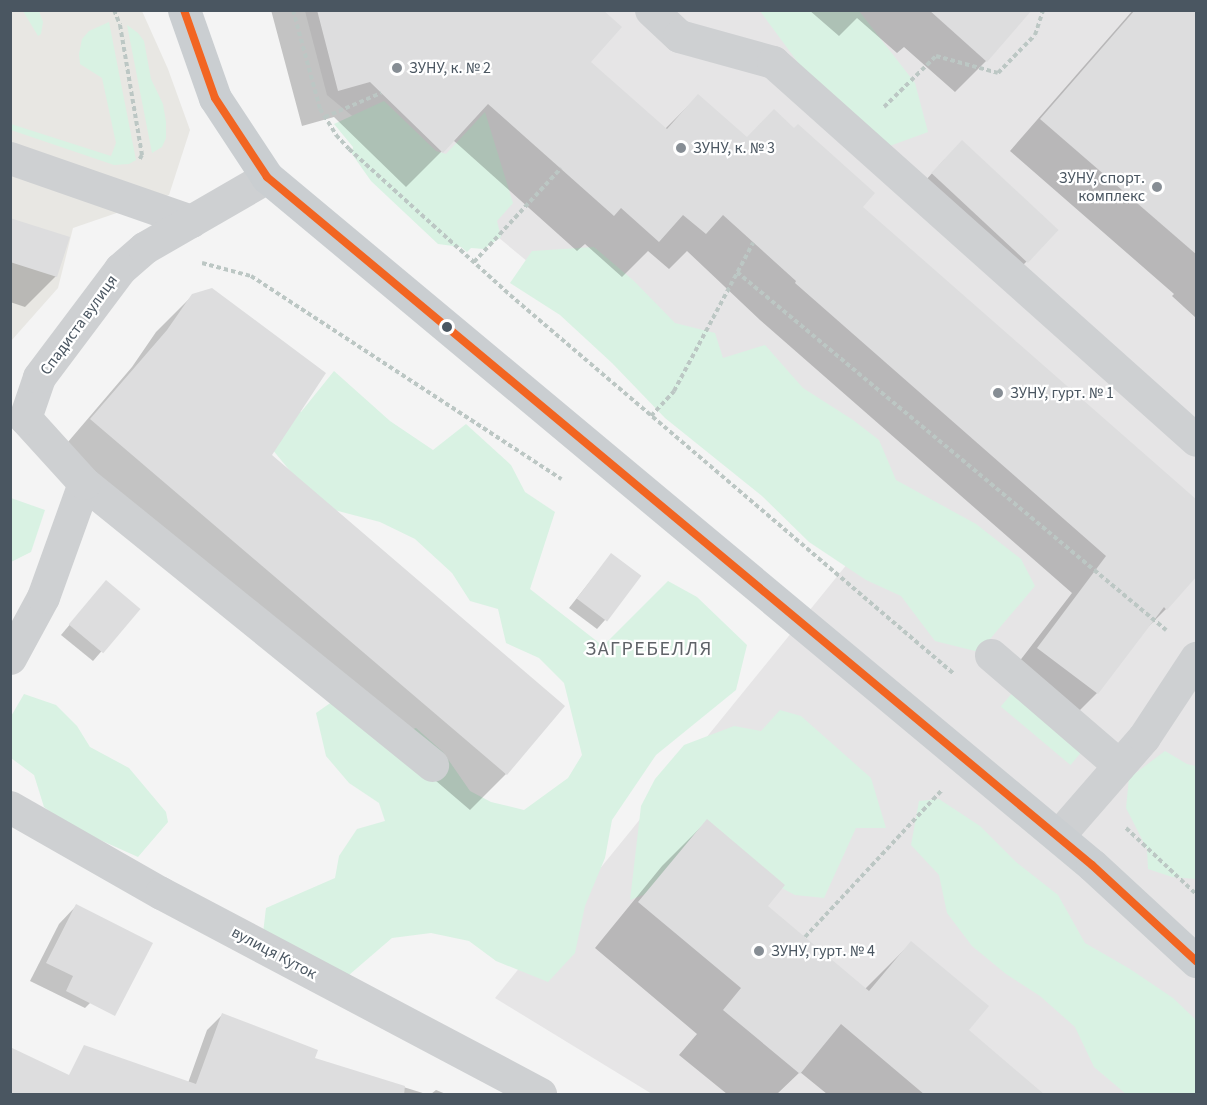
<!DOCTYPE html>
<meta charset="utf-8">
<style>
body{margin:0}
#map{position:relative;width:1207px;height:1105px;overflow:hidden;background:#f4f4f4;font-family:"Source Sans 3",sans-serif}
div>[style]{position:absolute}
[style*='--x']{left:calc(var(--x)*1px);top:calc(var(--y)*1px);width:calc(var(--w)*1px);rotate:calc(var(--a)*1deg)}
.commercial>*{inset:0;background:#e8e7e3}
.education>*{inset:0;background:#e6e5e6}
.green>*{inset:0;background:#d9f2e3;transform-origin:0 0}
.shadow>*{inset:0;background:#0003}
.building>*{inset:0;background:#ddddde;transform-origin:0 0}
.path>*{height:4px;margin-top:-2px;transform-origin:0;background:repeating-linear-gradient(90deg,#bcc7c4 0 4.5px,transparent 0 7.5px)}
.minor>*{height:33px;margin:-16.5px;padding:0 16.5px;transform-origin:16.5px;border-radius:16.5px;background:#ced0d2}
.major>*{height:33px;margin:-16.5px;padding:0 16.5px;transform-origin:16.5px;border-radius:16.5px;background:#caced1}
.bus-1>*{height:8px;margin:-4px;padding:0 4px;transform-origin:4px;border-radius:4px;background:#f26522}
.dots>*{width:16px;height:16px;translate:-50% -50%;box-sizing:border-box;border:3px solid #fff;border-radius:50%}
span{translate:-50% -50%;white-space:nowrap;text-align:center;line-height:1.15;-webkit-text-stroke:4.5px #fff;paint-order:stroke}
.poi-label{font-size:16px;color:#4a5661}
.left{translate:0 -50%;text-align:left}
.right{translate:-100% -50%;text-align:right}
.street-label{font-size:16px;color:#4a5661}
.quarter-label{font-size:20px;color:#5f6368;letter-spacing:1.5px}
.frame{position:absolute;inset:0;border:12px solid #4a5661;pointer-events:none}
</style>
<div id="map">
<div class="commercial">
<div style="clip-path:polygon(11px 11px,142px 11px,168px 69px,190px 130px,169px 195px,73px 228px,58px 288px,11px 341px)"></div>
</div>
<div class="education">
<div style="clip-path:polygon(305px 11px,1196px 11px,1196px 1048px,1155px 1094px,652px 1094px,495px 998px,865px 542px,327px 95px)"></div>
</div>
<div class="green">
<div style="clip-path:polygon(23px 11px,39px 11px,43px 22px,41px 34px,38px 36px)"></div>
<div style="clip-path:polygon(760px 11px,859px 11px,915px 83px,928px 132px,876px 151px,805px 72px)"></div>
<div style="clip-path:polygon(109px 22px,136px 160px,129px 164px,114px 165px,11px 130px,11px 124px,111px 156px,116px 143px,102px 78px,80px 64px,79px 54px,82px 39px,89px 31px)"></div>
<div style="clip-path:polygon(127px 25px,138px 33px,144px 41px,151px 79px,163px 104px,166px 122px,166px 138px,162px 147px,152px 153px)"></div>
<div style="clip-path:polygon(384px 101px,436px 151px,446px 154px,485px 112px,513px 203px,497px 221px,501px 237px,484px 249px,471px 248px,467px 252px,461px 247px,438px 244px,371px 181px,352px 154px,353px 147px,334px 124px)"></div>
<div style="clip-path:polygon(594px 247px,634px 281px,675px 323px,715px 333px,723px 358px,765px 345px,803px 388px,853px 420px,879px 440px,896px 480px,976px 524px,1021px 559px,1035px 586px,979px 652px,935px 641px,901px 596px,866px 580px,809px 542px,762px 496px,665px 418px,612px 363px,560px 315px,510px 283px,532px 251px)"></div>
<div style="clip-path:polygon(334px 371px,390px 421px,433px 450px,466px 424px,511px 465px,525px 492px,555px 512px,530px 589px,603px 646px,668px 581px,697px 597px,747px 645px,736px 690px,656px 755px,612px 820px,605px 858px,585px 906px,575px 953px,548px 982px,496px 961px,469px 941px,431px 933px,392px 938px,349px 975px,263px 933px,266px 908px,335px 878px,339px 856px,357px 829px,385px 821px,379px 803px,349px 783px,326px 756px,316px 713px,336px 699px,380px 740px,416px 728px,443px 752px,470px 791px,491px 802px,524px 810px,568px 778px,582px 755px,564px 683px,539px 658px,506px 643px,498px 609px,470px 601px,452px 573px,415px 539px,380px 522px,319px 506px,244px 415px,271px 392px,301px 412px)"></div>
<div style="clip-path:polygon(11px 498px,45px 510px,31px 552px,11px 562px)"></div>
<div style="left:1013px;top:692px;width:91px;height:19px;rotate:40deg"></div>
<div style="clip-path:polygon(24px 694px,56px 705px,77px 726px,90px 747px,129px 768px,166px 812px,168px 822px,138px 857px,69px 826px,44px 807px,34px 775px,11px 758px,10px 718px)"></div>
<div style="clip-path:polygon(780px 710px,801px 716px,871px 778px,886px 828px,856px 828px,824px 898px,795px 895px,753px 873px,656px 890px,630px 900px,641px 806px,655px 779px,684px 745px,734px 726px,761px 731px)"></div>
<div style="clip-path:polygon(1165px 751px,1187px 764px,1196px 766px,1196px 879px,1172px 877px,1148px 869px,1147px 849px,1126px 808px,1129px 778px)"></div>
<div style="clip-path:polygon(939px 799px,980px 826px,1016px 862px,1058px 895px,1085px 943px,1130px 969px,1173px 998px,1196px 1020px,1196px 1094px,1126px 1094px,1094px 1067px,1075px 1027px,1040px 996px,1006px 974px,972px 946px,947px 913px,939px 875px,911px 845px,919px 801px)"></div>
</div>
<div class="shadow">
<div style="clip-path:polygon(271px 10px,409px 10px,589px 62px,665px 129px,698px 96px,746px 139px,861px 207px,1166px 609px,1144px 631px,1097px 693px,1061px 729px,1002px 684px,1072px 593px,760px 320px,687px 251px,669px 269px,648px 251px,622px 277px,585px 244px,577px 251px,453px 140px,406px 187px,334px 117px,302px 126px)"></div>
<div style="clip-path:polygon(809px 10px,1005px 10px,986px 61px,955px 92px,904px 47px,897px 53px,857px 18px,839px 36px)"></div>
<div style="clip-path:polygon(1133px 10px,1196px 10px,1196px 318px,1172px 296px,1174px 294px,1010px 151px)"></div>
<div style="clip-path:polygon(945px 159px,1027px 261px,1010px 278px,915px 192px)"></div>
<div style="clip-path:polygon(10px 220px,56px 276px,25px 307px,10px 302px)"></div>
<div style="clip-path:polygon(193px 295px,270px 456px,506px 774px,470px 810px,56px 456px,132px 367px,156px 332px)"></div>
<div style="clip-path:polygon(611px 555px,605px 620px,597px 629px,569px 608px)"></div>
<div style="clip-path:polygon(98px 591px,138px 609px,93px 661px,61px 635px)"></div>
<div style="clip-path:polygon(707px 821px,766px 906px,865px 989px,911px 943px,967px 1031px,1043px 1094px,827px 1094px,800px 1072px,777px 1094px,727px 1094px,679px 1055px,697px 1034px,595px 948px,662px 866px)"></div>
<div style="clip-path:polygon(76px 906px,102px 991px,85px 1008px,30px 981px,59px 924px)"></div>
<div style="clip-path:polygon(222px 1015px,313px 1059px,426px 1094px,138px 1094px,188px 1083px,207px 1030px)"></div>
<div style="clip-path:polygon(436px 1090px,446px 1094px,431px 1094px)"></div>
</div>
<div class="building">
<div style="clip-path:polygon(317px 10px,603px 10px,622px 27px,591px 62px,667px 129px,698px 94px,747px 137px,774px 109px,794px 128px,798px 124px,875px 193px,863px 207px,1197px 500px,1197px 576px,1167px 610px,1164px 607px,1098px 694px,1037px 648px,1106px 556px,795px 283px,796px 281px,723px 215px,706px 234px,683px 215px,659px 242px,621px 208px,614px 216px,488px 104px,443px 153px,370px 82px,338px 91px)"></div>
<div style="clip-path:polygon(929px 10px,1032px 10px,987px 62px)"></div>
<div style="clip-path:polygon(1135px 10px,1197px 10px,1197px 255px,1040px 119px)"></div>
<div style="left:962px;top:140px;width:132px;height:45px;rotate:43deg"></div>
<div style="clip-path:polygon(10px 218px,70px 237px,57px 277px,10px 262px)"></div>
<div style="clip-path:polygon(212px 288px,326px 373px,272px 455px,565px 706px,507px 775px,90px 419px,167px 330px,192px 294px)"></div>
<div style="left:611px;top:553px;width:38px;height:57px;rotate:37deg"></div>
<div style="left:106px;top:580px;width:45px;height:58px;rotate:40deg"></div>
<div style="clip-path:polygon(707px 819px,785px 885px,768px 906px,869px 991px,911px 941px,989px 1006px,969px 1030px,1045px 1095px,925px 1095px,841px 1024px,800px 1074px,723px 1010px,741px 988px,638px 902px)"></div>
<div style="clip-path:polygon(76px 904px,153px 943px,115px 1016px,66px 991px,73px 976px,46px 963px)"></div>
<div style="clip-path:polygon(222px 1013px,318px 1050px,315px 1058px,405px 1086px,404px 1095px,10px 1095px,10px 1047px,69px 1075px,84px 1045px,196px 1084px)"></div>
</div>
<div class="path">
<div style="--x:114;--y:10;--w:16;--a:68"></div>
<div style="--x:120;--y:25;--w:132;--a:80.4"></div>
<div style="--x:142;--y:155;--w:6;--a:121"></div>
<div style="--x:293;--y:10;--w:103;--a:74.7"></div>
<div style="--x:320;--y:109;--w:31;--a:58"></div>
<div style="--x:336;--y:135;--w:19;--a:47"></div>
<div style="--x:349;--y:149;--w:217;--a:42.2"></div>
<div style="--x:510;--y:295;--w:584;--a:40.48"></div>
<div style="--x:884;--y:107;--w:73;--a:-44.4"></div>
<div style="--x:936;--y:56;--w:64;--a:15.3"></div>
<div style="--x:998;--y:73;--w:53;--a:-45.8"></div>
<div style="--x:1035;--y:35;--w:26;--a:-72"></div>
<div style="--x:325;--y:117;--w:61;--a:-23.2"></div>
<div style="--x:474;--y:262;--w:128;--a:-47.2"></div>
<div style="--x:202;--y:263;--w:51;--a:14.9"></div>
<div style="--x:251;--y:276;--w:371;--a:33.2"></div>
<div style="--x:737;--y:272;--w:559;--a:39.84"></div>
<div style="--x:651;--y:416;--w:34;--a:-47"></div>
<div style="--x:674;--y:391;--w:168;--a:-61.9"></div>
<div style="--x:1126;--y:828;--w:96;--a:43.3"></div>
<div style="--x:805;--y:937;--w:200;--a:-47"></div>
</div>
<div class="minor">
<div style="--x:651;--y:10;--w:38;--a:43"></div>
<div style="--x:679;--y:36;--w:98;--a:15.5"></div>
<div style="--x:773;--y:62;--w:567;--a:41.78"></div>
<div style="--x:10;--y:158;--w:192;--a:19.2"></div>
<div style="--x:84;--y:483;--w:448;--a:39"></div>
<div style="--x:991;--y:655;--w:169;--a:40.7"></div>
<div style="--x:10;--y:658;--w:69;--a:-61.6"></div>
<div style="--x:43;--y:597;--w:121;--a:-70.2"></div>
<div style="--x:84;--y:483;--w:88;--a:-132.2"></div>
<div style="--x:25;--y:418;--w:43;--a:-71.1"></div>
<div style="--x:39;--y:377;--w:135;--a:-53.1"></div>
<div style="--x:120;--y:269;--w:32;--a:-41"></div>
<div style="--x:144;--y:248;--w:142;--a:-30"></div>
<div style="--x:10;--y:807;--w:174;--a:29.7"></div>
<div style="--x:161;--y:893;--w:429;--a:27.9"></div>
<div style="--x:1058;--y:836;--w:131;--a:-49"></div>
<div style="--x:1144;--y:737;--w:95;--a:-56.6"></div>
</div>
<div class="major">
<div style="--x:184;--y:10;--w:93;--a:70.6"></div>
<div style="--x:215;--y:98;--w:95;--a:56.6"></div>
<div style="--x:267;--y:177;--w:1074;--a:39.83"></div>
<div style="--x:1092;--y:865;--w:142;--a:42.7"></div>
</div>
<div class="bus-1">
<div style="--x:184;--y:10;--w:93;--a:70.6"></div>
<div style="--x:215;--y:98;--w:95;--a:56.6"></div>
<div style="--x:267;--y:177;--w:1074;--a:39.83"></div>
<div style="--x:1092;--y:865;--w:142;--a:42.7"></div>
</div>
<div class="dots">
<div style="left:397px;top:68px;background:#868d94"></div>
<div style="left:681px;top:148px;background:#868d94"></div>
<div style="left:1157px;top:187px;background:#868d94"></div>
<div style="left:447px;top:327px;background:#4a5661"></div>
<div style="left:998px;top:393px;background:#868d94"></div>
<div style="left:759px;top:951px;background:#868d94"></div>
</div>
<div class="poi-label">
<span class="left" style="left:409px;top:68px">ЗУНУ, к. № 2</span>
<span class="left" style="left:693px;top:148px">ЗУНУ, к. № 3</span>
<span class="right" style="left:1145px;top:187px">ЗУНУ, спорт.<br>комплекс</span>
<span class="left" style="left:1010px;top:393px">ЗУНУ, гурт. № 1</span>
<span class="left" style="left:771px;top:951px">ЗУНУ, гурт. № 4</span>
</div>
<div class="street-label">
<span style="left:79px;top:325px;rotate:-54deg">Спадиста вулиця</span>
<span style="left:274px;top:953px;rotate:28deg">вулиця Куток</span>
</div>
<div class="quarter-label">
<span style="left:649px;top:649px">ЗАГРЕБЕЛЛЯ</span>
</div>
<div class="frame"></div>
</div>
